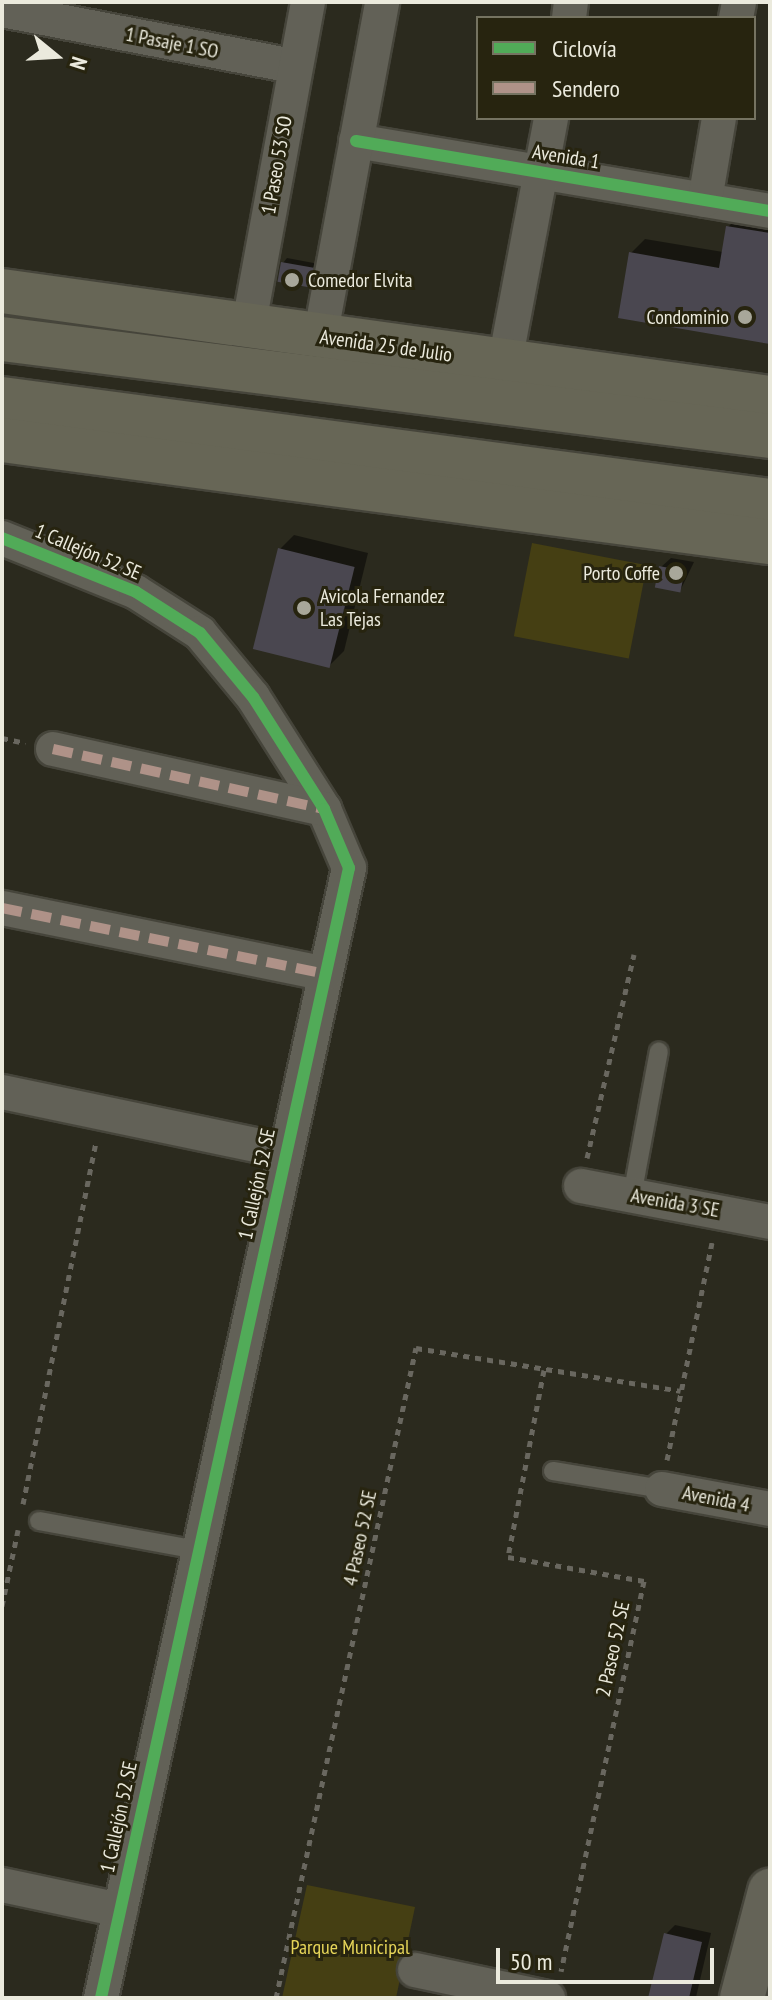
<!DOCTYPE html>
<meta charset="utf-8">
<style>
body{margin:0}
#map{position:relative;width:772px;height:2000px;overflow:hidden;background:#2b2a1e;font-family:"PT Sans Narrow",sans-serif}
div>[style]{position:absolute}
[style*='--x']{left:calc(var(--x)*1px);top:calc(var(--y)*1px);width:calc(var(--w)*1px);rotate:calc(var(--a)*1deg)}
.green>*{inset:0;background:#453f13;transform-origin:0 0}
.shadow>*{inset:0;background:#0007}
.building>*{inset:0;background:#4a4750;transform-origin:0 0}
.path>*{height:5px;margin-top:-2.5px;transform-origin:0;background:repeating-linear-gradient(90deg,#69675f 0 6px,transparent 0 12px)}
.roads{filter:drop-shadow(2px 0 #46453b) drop-shadow(-2px 0 #46453b) drop-shadow(0 2px #46453b) drop-shadow(0 -2px #46453b)}
.lane>*{height:18px;margin:-9px;padding:0 9px;transform-origin:9px;border-radius:9px;background:#626157}
.street>*{height:34px;margin:-17px;padding:0 17px;transform-origin:17px;border-radius:17px;background:#626157}
.secondary>*{height:44px;margin:-22px;padding:0 22px;transform-origin:22px;border-radius:22px;background:#646357}
.primary>*{height:44px;margin:-22px;padding:0 22px;transform-origin:22px;border-radius:22px;background:#676656}
.quiet>*{height:10px;margin-top:-5px;transform-origin:0;background:repeating-linear-gradient(90deg,#af9288 0 20px,transparent 0 30px)}
.cycleway>*{height:12px;margin:-6px;padding:0 6px;transform-origin:6px;border-radius:6px;background:#51ab58}
.dots>*{width:22px;height:22px;translate:-50% -50%;box-sizing:border-box;border:4px solid #27240f;border-radius:50%}
span{translate:-50% -50%;white-space:nowrap;text-align:center;line-height:1.15;-webkit-text-stroke:6px #27240f;paint-order:stroke}
.street-label{font-size:20px;color:#ebeadd}
.poi-label{font-size:20px;color:#ebeadd}
.left{translate:0 -50%;text-align:left}
.right{translate:-100% -50%;text-align:right}
.park-label{font-size:20px;color:#e5d458}
.frame{position:absolute;inset:0;border:4px solid #ebeadd;pointer-events:none}
.legend{position:absolute;left:476px;top:16px;width:280px;height:104px;box-sizing:border-box;background:#27240f;border:2px solid #757361;margin:0;padding:10px 14px;list-style:none;font-size:24px;color:#ebeadd}
.legend li{display:flex;align-items:center;gap:16px;height:40px}
.legend b{width:40px;border:2px solid #757361}
.north{position:absolute;left:16px;top:16px;width:80px;height:80px;-webkit-text-stroke:6px #27240f;paint-order:stroke;rotate:108deg;font-size:22px;font-weight:700;line-height:32px;text-align:center;color:#ebeadd}
.north::after{content:'';display:block;margin:auto;width:28px;height:36px;background:#ebeadd;clip-path:polygon(50% 0,100% 100%,50% 72%,0 100%)}
.scale{position:absolute;left:496px;top:1948px;width:218px;height:36px;box-sizing:border-box;border:4px solid #ebeadd;border-top:0;padding-left:10px;font-size:24px;line-height:28px;white-space:nowrap;color:#ebeadd;-webkit-text-stroke:6px #27240f;paint-order:stroke}
</style>
<div id="map">
<div class="green">
<div style="left:532px;top:543px;width:117px;height:95px;rotate:11deg"></div>
<div style="clip-path:polygon(307px 1885px,415px 1907px,396px 1998px,282px 1998px)"></div>
</div>
<div class="shadow">
<div style="clip-path:polygon(742px 213px,770px 217px,770px 342px,631px 253px,645px 239px,723px 252px,728px 227px)"></div>
<div style="clip-path:polygon(287px 258px,319px 264px,311px 286px,283px 263px)"></div>
<div style="clip-path:polygon(294px 535px,368px 553px,344px 651px,330px 665px,280px 549px)"></div>
<div style="clip-path:polygon(671px 558px,694px 562px,680px 591px,661px 567px)"></div>
<div style="clip-path:polygon(675px 1925px,711px 1933px,696px 1997px,650px 1998px,666px 1934px)"></div>
</div>
<div class="building">
<div style="clip-path:polygon(726px 226px,770px 233px,770px 344px,618px 318px,629px 252px,719px 268px)"></div>
<div style="left:281px;top:262px;width:36px;height:20px;rotate:10deg"></div>
<div style="left:278px;top:548px;width:79px;height:104px;rotate:14deg"></div>
<div style="left:659px;top:566px;width:26px;height:22px;rotate:11deg"></div>
<div style="clip-path:polygon(664px 1933px,702px 1942px,689px 1998px,648px 1998px)"></div>
</div>
<div class="path">
<div style="--x:2;--y:738;--w:24;--a:12"></div>
<div style="--x:587;--y:1158;--w:209;--a:-77"></div>
<div style="--x:544;--y:1370;--w:190;--a:100.9"></div>
<div style="--x:508;--y:1557;--w:138;--a:10"></div>
<div style="--x:644;--y:1581;--w:399;--a:102"></div>
<div style="--x:667;--y:1460;--w:222;--a:-78.3"></div>
<div style="--x:23;--y:1504;--w:369;--a:-78.6"></div>
<div style="--x:2;--y:1606;--w:78;--a:-78.1"></div>
<div style="--x:276;--y:1998;--w:665;--a:-77.85"></div>
<div style="--x:416;--y:1348;--w:268;--a:9.2"></div>
</div>
<div class="roads">
<div class="lane">
<div style="--x:632;--y:1196;--w:147;--a:-79.5"></div>
<div style="--x:553;--y:1471;--w:110;--a:9.4"></div>
<div style="--x:39;--y:1521;--w:161;--a:10.4"></div>
</div>
<div class="street">
<div style="--x:2;--y:10;--w:297;--a:10.9"></div>
<div style="--x:569;--y:18;--w:16;--a:-83"></div>
<div style="--x:736;--y:18;--w:16;--a:-79"></div>
<div style="--x:356;--y:141;--w:420;--a:9.6"></div>
<div style="--x:705;--y:200;--w:83;--a:-80.3"></div>
<div style="--x:248;--y:329;--w:332;--a:-79.6"></div>
<div style="--x:320;--y:338;--w:342;--a:-79.5"></div>
<div style="--x:505;--y:362;--w:248;--a:-79.3"></div>
<div style="--x:2;--y:538;--w:144;--a:21.9"></div>
<div style="--x:136;--y:592;--w:76;--a:32.6"></div>
<div style="--x:200;--y:633;--w:83;--a:50.4"></div>
<div style="--x:253;--y:697;--w:133;--a:57.6"></div>
<div style="--x:324;--y:809;--w:64;--a:67"></div>
<div style="--x:349;--y:868;--w:1157;--a:102.38"></div>
<div style="--x:53;--y:749;--w:278;--a:12.5"></div>
<div style="--x:2;--y:908;--w:330;--a:11.5"></div>
<div style="--x:2;--y:1092;--w:289;--a:11.8"></div>
<div style="--x:581;--y:1186;--w:192;--a:10.8"></div>
<div style="--x:662;--y:1489;--w:110;--a:10.5"></div>
<div style="--x:2;--y:1885;--w:121;--a:12"></div>
<div style="--x:415;--y:1970;--w:136;--a:11.9"></div>
</div>
<div class="secondary">
<div style="--x:742;--y:1998;--w:111;--a:-75.3"></div>
</div>
<div class="primary">
<div style="--x:2;--y:291;--w:775;--a:7.93"></div>
<div style="--x:2;--y:339;--w:774;--a:7.2"></div>
<div style="--x:2;--y:399;--w:775;--a:7.57"></div>
<div style="--x:2;--y:440;--w:775;--a:7.57"></div>
</div>
</div>
<div class="quiet">
<div style="--x:53;--y:749;--w:278;--a:12.5"></div>
<div style="--x:2;--y:908;--w:330;--a:11.5"></div>
</div>
<div class="cycleway">
<div style="--x:356;--y:141;--w:420;--a:9.6"></div>
<div style="--x:2;--y:538;--w:144;--a:21.9"></div>
<div style="--x:136;--y:592;--w:76;--a:32.6"></div>
<div style="--x:200;--y:633;--w:83;--a:50.4"></div>
<div style="--x:253;--y:697;--w:133;--a:57.6"></div>
<div style="--x:324;--y:809;--w:64;--a:67"></div>
<div style="--x:349;--y:868;--w:1157;--a:102.38"></div>
</div>
<div class="dots">
<div style="left:292px;top:280px;background:#a8a79a"></div>
<div style="left:745px;top:317px;background:#a8a79a"></div>
<div style="left:676px;top:573px;background:#a8a79a"></div>
<div style="left:304px;top:608px;background:#a8a79a"></div>
</div>
<div class="street-label">
<span style="left:172px;top:43px;rotate:11deg">1 Pasaje 1 SO</span>
<span style="left:566px;top:157px;rotate:9deg">Avenida 1</span>
<span style="left:277px;top:165px;rotate:-80deg">1 Paseo 53 SO</span>
<span style="left:386px;top:346px;rotate:8deg">Avenida 25 de Julio</span>
<span style="left:88px;top:552px;rotate:23deg">1 Callejón 52 SE</span>
<span style="left:257px;top:1184px;rotate:-78deg">1 Callejón 52 SE</span>
<span style="left:675px;top:1203px;rotate:10deg">Avenida 3 SE</span>
<span style="left:716px;top:1499px;rotate:11deg">Avenida 4</span>
<span style="left:360px;top:1538px;rotate:-78deg">4 Paseo 52 SE</span>
<span style="left:613px;top:1649px;rotate:-78deg">2 Paseo 52 SE</span>
<span style="left:119px;top:1817px;rotate:-78deg">1 Callejón 52 SE</span>
</div>
<div class="poi-label">
<span class="left" style="left:308px;top:280px">Comedor Elvita</span>
<span class="right" style="left:729px;top:317px">Condominio</span>
<span class="right" style="left:660px;top:573px">Porto Coffe</span>
<span class="left" style="left:320px;top:608px">Avicola Fernandez<br>Las Tejas</span>
</div>
<div class="park-label">
<span style="left:350px;top:1947px">Parque Municipal</span>
</div>
<div class="frame"></div>
<ul class="legend">
<li><b style="height:10px;background:#51ab58"></b>Ciclovía</li>
<li><b style="height:10px;background:#af9288"></b>Sendero</li>
</ul>
<div class="north">N</div>
<div class="scale">50 m</div>
</div>
